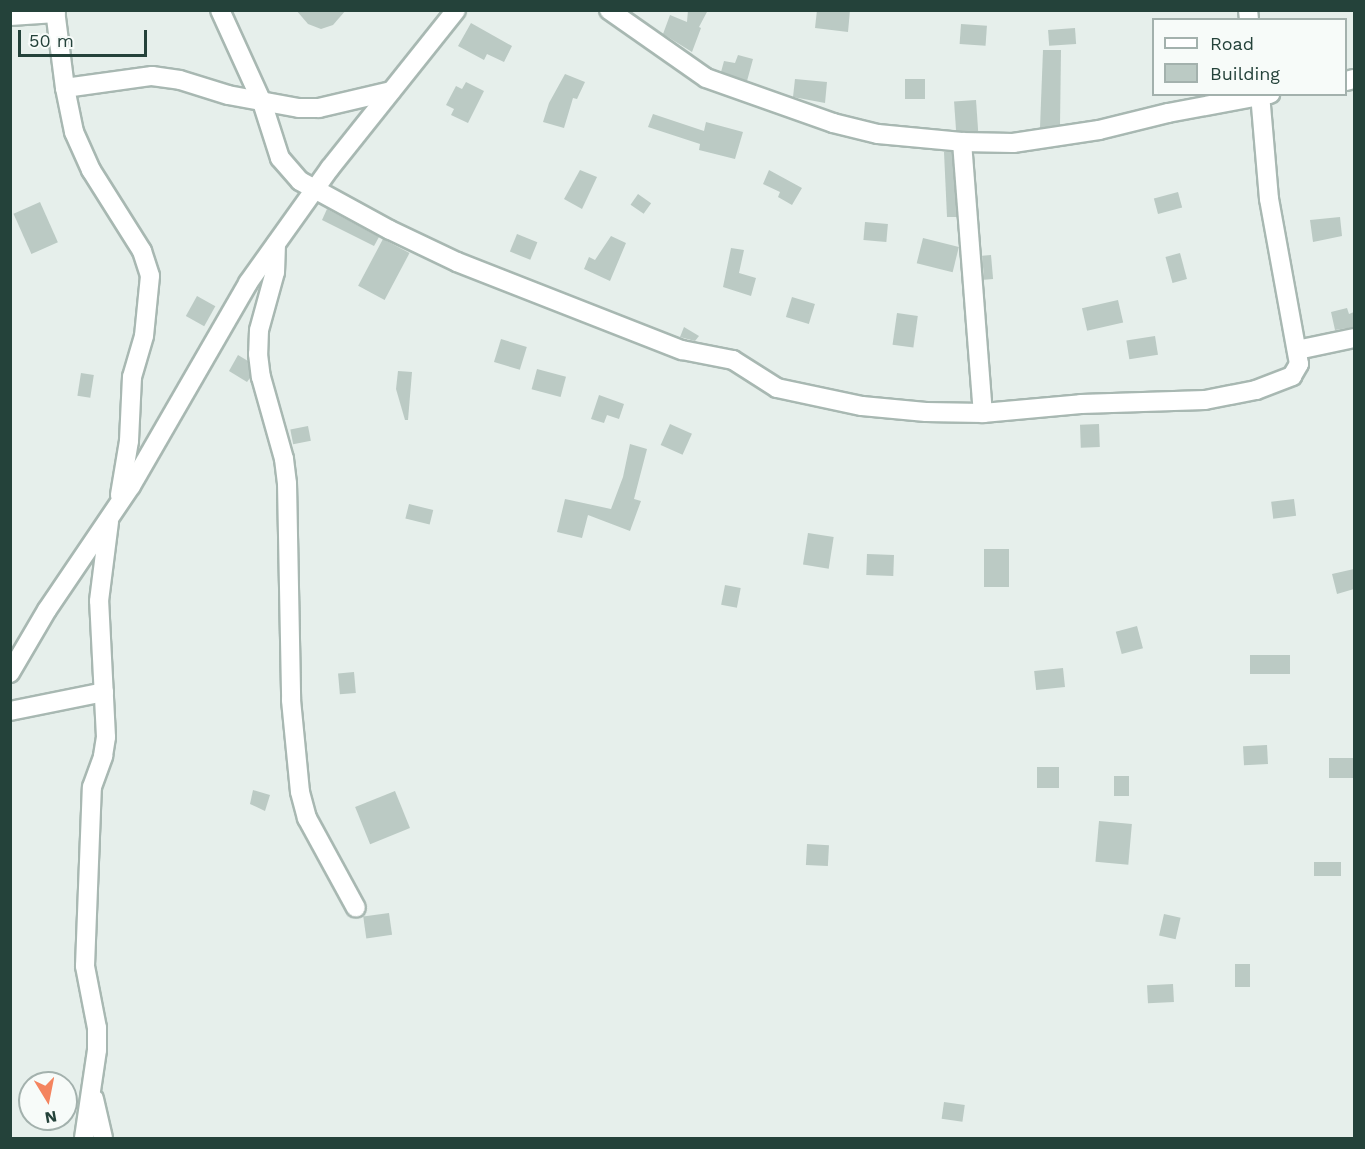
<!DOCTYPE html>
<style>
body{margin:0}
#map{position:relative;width:1365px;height:1149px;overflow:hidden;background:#e6efeb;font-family:"Work Sans",sans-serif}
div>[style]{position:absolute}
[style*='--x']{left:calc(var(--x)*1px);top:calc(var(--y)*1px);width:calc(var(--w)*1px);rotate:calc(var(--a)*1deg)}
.building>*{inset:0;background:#bbcac4;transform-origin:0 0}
.roads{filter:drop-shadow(2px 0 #a8b8b2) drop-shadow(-2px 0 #a8b8b2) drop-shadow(0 2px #a8b8b2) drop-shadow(0 -2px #a8b8b2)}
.street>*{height:18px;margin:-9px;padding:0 9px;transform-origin:9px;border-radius:9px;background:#fff}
span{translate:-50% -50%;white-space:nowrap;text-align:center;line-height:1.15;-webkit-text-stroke:4.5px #f7fbf9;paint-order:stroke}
.frame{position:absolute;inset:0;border:12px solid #24423a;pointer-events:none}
.legend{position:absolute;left:1152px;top:18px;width:195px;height:78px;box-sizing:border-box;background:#f7fbf9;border:2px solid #a3b1ad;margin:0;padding:8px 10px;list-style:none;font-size:18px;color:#24423a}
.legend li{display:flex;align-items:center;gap:12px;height:30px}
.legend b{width:30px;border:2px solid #a3b1ad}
.north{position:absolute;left:18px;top:1071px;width:60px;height:60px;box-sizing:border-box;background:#f7fbf9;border:2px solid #a3b1ad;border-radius:50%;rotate:170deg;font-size:16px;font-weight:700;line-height:24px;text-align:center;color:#24423a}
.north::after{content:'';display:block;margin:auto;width:21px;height:27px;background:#f4845f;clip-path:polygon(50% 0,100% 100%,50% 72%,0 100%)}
.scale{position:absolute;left:18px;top:30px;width:129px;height:27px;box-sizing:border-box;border:3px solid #24423a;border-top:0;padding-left:8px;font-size:18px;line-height:21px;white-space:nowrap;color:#24423a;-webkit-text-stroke:4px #f7fbf9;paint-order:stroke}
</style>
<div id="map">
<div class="building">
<div style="clip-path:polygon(296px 10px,346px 10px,333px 25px,321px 29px,308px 24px)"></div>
<div style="clip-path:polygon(688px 10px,708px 10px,699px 27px,701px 28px,692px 52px,663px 34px,670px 15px,687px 22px)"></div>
<div style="clip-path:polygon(817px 10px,850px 10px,848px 32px,815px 28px)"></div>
<div style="clip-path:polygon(471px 23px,512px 46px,504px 62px,487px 54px,484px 60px,458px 46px)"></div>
<div style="left:961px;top:24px;width:26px;height:20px;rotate:4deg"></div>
<div style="left:1075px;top:28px;width:16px;height:27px;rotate:86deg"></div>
<div style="clip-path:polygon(1043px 50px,1061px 50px,1060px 125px,1040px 128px)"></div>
<div style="clip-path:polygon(738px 55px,753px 59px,747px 81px,721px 72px,724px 61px,735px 63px)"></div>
<div style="clip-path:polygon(565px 74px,585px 82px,577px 99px,573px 98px,564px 128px,543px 122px,549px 103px)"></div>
<div style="clip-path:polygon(795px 79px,827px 82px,825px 103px,793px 97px)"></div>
<div style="left:905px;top:79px;width:20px;height:20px"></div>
<div style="clip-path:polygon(466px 82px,484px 91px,468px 123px,451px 115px,454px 109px,446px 105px,456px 86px,462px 89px)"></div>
<div style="left:976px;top:100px;width:31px;height:22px;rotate:86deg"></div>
<div style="clip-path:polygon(653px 114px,704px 131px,706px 122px,743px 132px,735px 159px,699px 150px,700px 144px,648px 127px)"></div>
<div style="clip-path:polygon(944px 152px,952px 152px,957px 217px,947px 217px)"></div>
<div style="clip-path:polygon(580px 170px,597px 177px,582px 209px,564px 199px)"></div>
<div style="clip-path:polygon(769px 170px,802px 188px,792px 205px,778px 197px,780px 192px,763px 184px)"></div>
<div style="left:1178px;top:192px;width:16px;height:25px;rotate:75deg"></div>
<div style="left:638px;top:194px;width:16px;height:13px;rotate:35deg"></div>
<div style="left:40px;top:202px;width:44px;height:29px;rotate:66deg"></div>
<div style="clip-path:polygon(327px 209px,379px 237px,374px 246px,322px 220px)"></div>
<div style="clip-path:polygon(1340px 217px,1342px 236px,1313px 242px,1310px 220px)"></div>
<div style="left:865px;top:222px;width:23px;height:18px;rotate:5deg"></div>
<div style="left:517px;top:234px;width:22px;height:19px;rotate:22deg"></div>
<div style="clip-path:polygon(611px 236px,626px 243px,610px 281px,584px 269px,589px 257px,595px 260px)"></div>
<div style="left:923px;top:238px;width:37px;height:26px;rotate:14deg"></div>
<div style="left:383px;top:239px;width:30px;height:53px;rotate:28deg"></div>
<div style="clip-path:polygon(731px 248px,744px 250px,739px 273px,756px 278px,751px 296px,723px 287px)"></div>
<div style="left:1180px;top:253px;width:27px;height:15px;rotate:75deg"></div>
<div style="left:991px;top:255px;width:24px;height:9px;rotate:85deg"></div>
<div style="left:197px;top:296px;width:21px;height:23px;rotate:29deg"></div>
<div style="left:792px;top:297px;width:24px;height:21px;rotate:17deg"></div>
<div style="left:1118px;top:300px;width:23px;height:37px;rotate:77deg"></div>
<div style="clip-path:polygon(1347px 308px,1349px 314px,1354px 312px,1354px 327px,1335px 330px,1331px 312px)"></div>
<div style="left:897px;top:313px;width:21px;height:32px;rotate:8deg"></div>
<div style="clip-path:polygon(684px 327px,699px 336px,695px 341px,680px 337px)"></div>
<div style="left:1155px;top:336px;width:19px;height:29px;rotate:81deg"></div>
<div style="left:501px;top:339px;width:27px;height:24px;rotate:17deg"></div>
<div style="clip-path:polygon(238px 355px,248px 361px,250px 378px,247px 382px,229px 371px)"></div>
<div style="left:537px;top:369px;width:30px;height:21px;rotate:15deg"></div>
<div style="clip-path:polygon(398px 371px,412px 372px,408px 420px,405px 420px,396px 389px)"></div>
<div style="left:81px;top:373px;width:13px;height:23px;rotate:9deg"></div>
<div style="clip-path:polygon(599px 395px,624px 404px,619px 419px,607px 415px,604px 423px,591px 419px)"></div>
<div style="left:670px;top:424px;width:24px;height:23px;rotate:24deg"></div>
<div style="left:1099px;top:424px;width:23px;height:19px;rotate:88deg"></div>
<div style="left:308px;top:426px;width:15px;height:18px;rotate:79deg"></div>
<div style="clip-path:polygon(630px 444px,647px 449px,634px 499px,641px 501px,630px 531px,588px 515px,582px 538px,557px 532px,565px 499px,611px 509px,623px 477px)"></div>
<div style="left:1294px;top:499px;width:17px;height:23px;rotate:83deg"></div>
<div style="left:409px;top:504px;width:25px;height:15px;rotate:14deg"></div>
<div style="left:808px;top:533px;width:26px;height:32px;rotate:9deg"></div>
<div style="left:984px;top:549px;width:25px;height:38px"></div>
<div style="left:867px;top:554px;width:27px;height:21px;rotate:2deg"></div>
<div style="clip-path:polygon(1354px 569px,1354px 589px,1337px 594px,1332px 574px)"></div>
<div style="left:725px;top:585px;width:16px;height:20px;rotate:11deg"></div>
<div style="left:1137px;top:626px;width:23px;height:22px;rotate:75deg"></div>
<div style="left:1290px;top:655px;width:19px;height:40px;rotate:90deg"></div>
<div style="left:1063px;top:668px;width:19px;height:29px;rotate:84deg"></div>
<div style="left:354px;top:672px;width:21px;height:16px;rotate:85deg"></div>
<div style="left:1267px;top:745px;width:19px;height:24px;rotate:87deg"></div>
<div style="left:1354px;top:758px;width:20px;height:25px;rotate:90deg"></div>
<div style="left:1037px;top:767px;width:22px;height:21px"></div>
<div style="left:1114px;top:776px;width:15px;height:20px"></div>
<div style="clip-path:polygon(253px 790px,270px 795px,265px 811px,250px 804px)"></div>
<div style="left:395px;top:791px;width:40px;height:43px;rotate:68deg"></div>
<div style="left:1099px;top:821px;width:33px;height:41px;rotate:5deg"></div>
<div style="left:807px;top:844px;width:22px;height:21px;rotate:3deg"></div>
<div style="left:1314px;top:862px;width:27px;height:14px"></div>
<div style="left:389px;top:913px;width:22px;height:26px;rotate:82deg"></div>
<div style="left:1164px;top:914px;width:17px;height:22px;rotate:13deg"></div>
<div style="left:1235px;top:964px;width:15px;height:23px"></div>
<div style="left:1173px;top:984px;width:18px;height:26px;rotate:87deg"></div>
<div style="left:944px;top:1102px;width:21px;height:17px;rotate:8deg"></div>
</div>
<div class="roads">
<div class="street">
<div style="--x:55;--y:10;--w:79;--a:82.7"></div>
<div style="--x:65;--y:88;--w:45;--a:78.4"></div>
<div style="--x:74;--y:132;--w:42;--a:65.9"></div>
<div style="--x:91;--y:170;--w:96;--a:57.8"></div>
<div style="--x:142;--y:251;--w:26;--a:72"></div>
<div style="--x:150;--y:276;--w:60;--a:95.7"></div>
<div style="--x:144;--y:336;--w:43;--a:106.3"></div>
<div style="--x:132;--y:377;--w:64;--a:92.7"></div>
<div style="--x:129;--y:441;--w:55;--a:99.5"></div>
<div style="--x:220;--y:10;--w:101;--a:65.5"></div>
<div style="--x:262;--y:102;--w:59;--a:72.2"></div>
<div style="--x:280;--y:158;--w:30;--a:49"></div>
<div style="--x:300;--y:181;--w:102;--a:28.6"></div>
<div style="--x:390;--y:230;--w:74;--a:25.5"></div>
<div style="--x:457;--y:262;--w:242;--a:21.4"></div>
<div style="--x:682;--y:350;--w:52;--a:11.1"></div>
<div style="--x:733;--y:360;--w:52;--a:32.5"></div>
<div style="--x:777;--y:388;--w:87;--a:12"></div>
<div style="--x:862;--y:406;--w:64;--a:5.4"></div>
<div style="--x:926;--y:412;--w:57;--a:1"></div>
<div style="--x:983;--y:413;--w:98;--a:-5.2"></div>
<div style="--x:1081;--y:404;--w:124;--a:-1.8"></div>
<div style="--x:1205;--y:400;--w:52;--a:-11.1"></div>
<div style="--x:1256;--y:390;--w:39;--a:-21"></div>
<div style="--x:1292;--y:376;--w:14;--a:-60"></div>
<div style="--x:1299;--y:364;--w:168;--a:-100.3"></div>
<div style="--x:1269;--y:199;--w:105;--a:-94.9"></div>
<div style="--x:609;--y:10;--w:118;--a:35"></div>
<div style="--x:706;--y:78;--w:135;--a:19.5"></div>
<div style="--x:833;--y:123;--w:46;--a:13.7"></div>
<div style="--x:878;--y:134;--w:84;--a:5.4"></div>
<div style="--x:962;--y:142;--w:51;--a:1.1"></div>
<div style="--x:1013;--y:143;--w:87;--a:-8.6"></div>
<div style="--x:1099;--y:130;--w:71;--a:-13.8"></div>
<div style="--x:1168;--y:113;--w:104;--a:-10.6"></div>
<div style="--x:1248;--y:10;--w:10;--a:84"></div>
<div style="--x:10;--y:16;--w:46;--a:-3.7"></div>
<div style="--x:1346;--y:81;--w:8;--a:-14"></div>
<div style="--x:65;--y:88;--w:88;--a:-7.9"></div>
<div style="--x:152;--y:76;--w:28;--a:8"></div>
<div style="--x:180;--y:80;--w:50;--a:17.4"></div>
<div style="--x:228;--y:95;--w:72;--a:10.4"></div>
<div style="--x:299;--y:108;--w:20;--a:0"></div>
<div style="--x:319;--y:108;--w:74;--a:-13.3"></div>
<div style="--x:962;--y:142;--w:272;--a:85.6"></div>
<div style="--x:276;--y:244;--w:28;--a:92"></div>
<div style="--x:275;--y:272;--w:60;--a:105.4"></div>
<div style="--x:259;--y:330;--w:24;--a:92"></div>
<div style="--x:258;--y:354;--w:23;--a:83"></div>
<div style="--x:261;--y:377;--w:85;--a:74.3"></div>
<div style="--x:284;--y:459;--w:24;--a:83"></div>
<div style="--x:287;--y:483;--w:217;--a:88.9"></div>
<div style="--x:291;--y:700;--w:92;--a:84.4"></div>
<div style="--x:300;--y:792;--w:27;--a:75"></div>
<div style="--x:307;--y:818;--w:102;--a:61.4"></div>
<div style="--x:1297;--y:350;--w:58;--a:-11.9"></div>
<div style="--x:10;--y:673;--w:73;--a:-59.6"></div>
<div style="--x:47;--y:610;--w:150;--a:-55.9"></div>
<div style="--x:131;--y:486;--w:234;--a:-60"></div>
<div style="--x:248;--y:283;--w:141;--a:-54.5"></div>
<div style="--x:330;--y:168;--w:202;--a:-51.4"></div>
<div style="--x:10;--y:711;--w:96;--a:-11.4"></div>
<div style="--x:94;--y:1099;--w:40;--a:77"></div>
<div style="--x:84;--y:1138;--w:89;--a:-81.6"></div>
<div style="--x:97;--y:1050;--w:22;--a:-90"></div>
<div style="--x:97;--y:1028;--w:63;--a:-101"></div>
<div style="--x:85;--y:966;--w:179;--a:-87.8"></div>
<div style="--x:92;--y:787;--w:33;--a:-70"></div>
<div style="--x:103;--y:756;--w:19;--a:-81"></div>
<div style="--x:106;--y:737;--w:136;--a:-92.9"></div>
<div style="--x:99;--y:601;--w:80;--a:-82.8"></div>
</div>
</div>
<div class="frame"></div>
<ul class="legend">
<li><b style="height:8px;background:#fff"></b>Road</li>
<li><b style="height:16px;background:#bbcac4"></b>Building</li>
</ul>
<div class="north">N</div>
<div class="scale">50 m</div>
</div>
